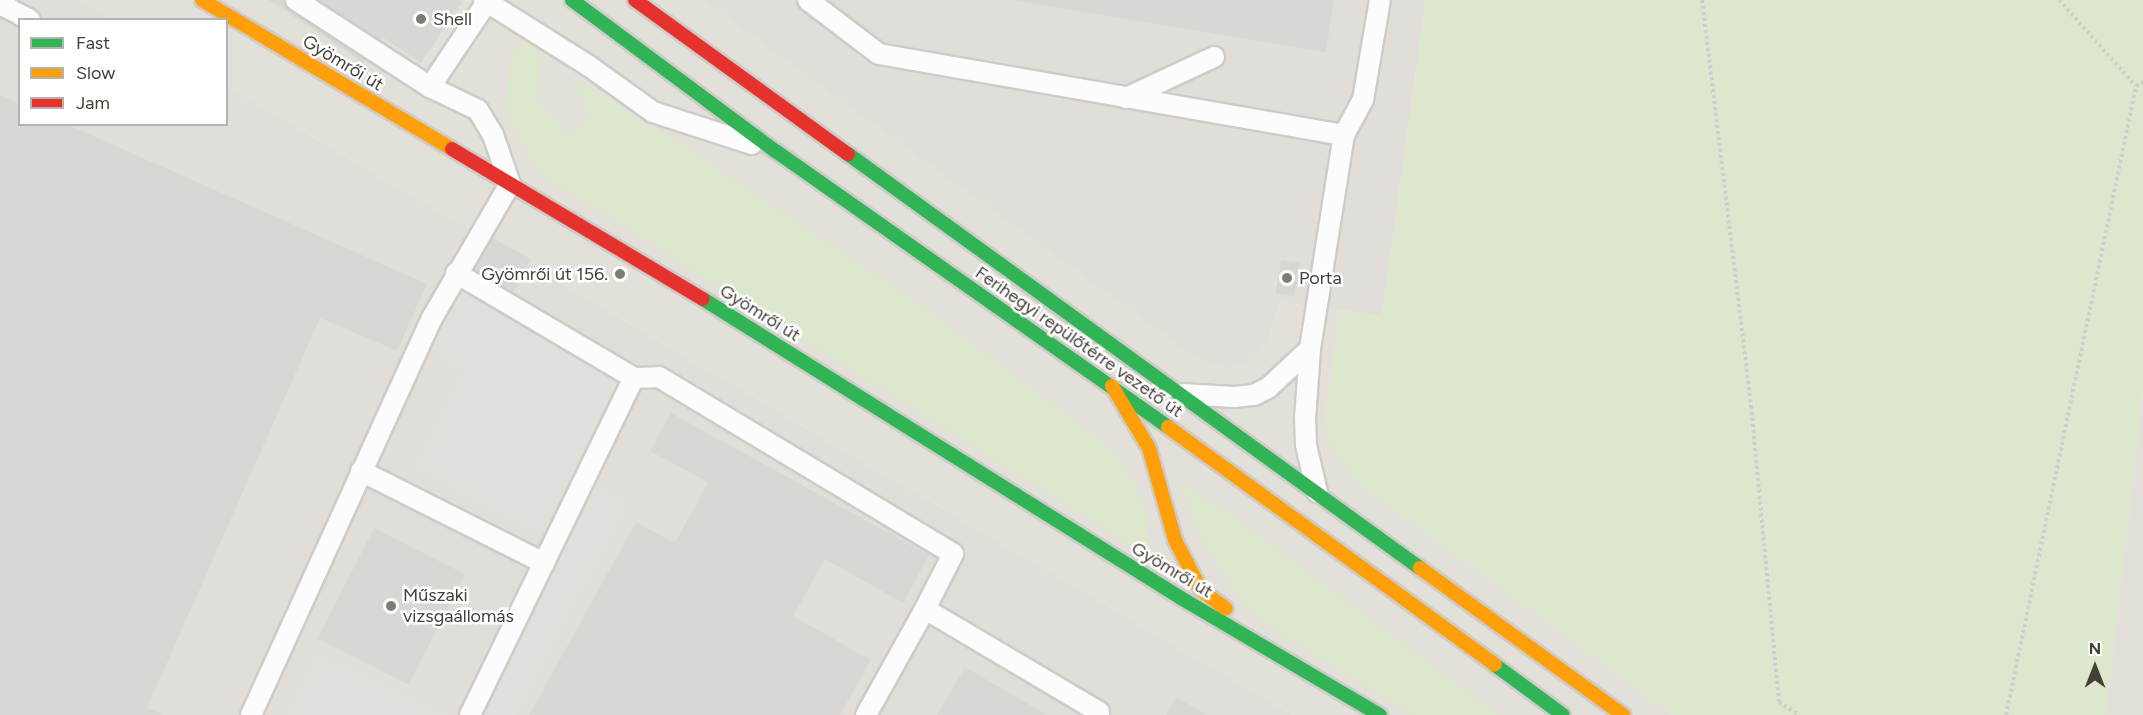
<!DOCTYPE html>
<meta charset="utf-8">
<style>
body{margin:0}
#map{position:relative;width:2143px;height:715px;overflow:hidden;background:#f0eeea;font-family:Figtree,sans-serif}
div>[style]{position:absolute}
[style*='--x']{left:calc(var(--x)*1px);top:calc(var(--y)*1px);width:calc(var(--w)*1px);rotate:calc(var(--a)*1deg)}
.residential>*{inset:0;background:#e3e0d9}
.industrial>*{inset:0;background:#e1deda}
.green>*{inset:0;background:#dce7cd}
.parking>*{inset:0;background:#e1dfdb}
.building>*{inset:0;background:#d9d7d3;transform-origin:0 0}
.path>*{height:4px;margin-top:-2px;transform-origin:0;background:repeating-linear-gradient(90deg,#d0cecc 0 3px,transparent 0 6px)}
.roads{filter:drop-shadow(2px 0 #ceccc8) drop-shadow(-2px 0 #ceccc8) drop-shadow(0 2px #ceccc8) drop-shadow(0 -2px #ceccc8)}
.lane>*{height:20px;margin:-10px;padding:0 10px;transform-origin:10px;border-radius:10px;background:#fdfcfc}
.fast>*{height:14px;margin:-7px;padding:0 7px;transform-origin:7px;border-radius:7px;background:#30b455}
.slow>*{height:14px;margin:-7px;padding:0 7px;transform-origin:7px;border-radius:7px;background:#ff9f0a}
.jam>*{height:14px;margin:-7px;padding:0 7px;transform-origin:7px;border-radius:7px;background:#e5322d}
.dots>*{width:16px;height:16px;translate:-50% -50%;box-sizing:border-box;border:3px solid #fff;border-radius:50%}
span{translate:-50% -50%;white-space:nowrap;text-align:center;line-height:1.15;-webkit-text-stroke:5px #fff;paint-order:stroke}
.poi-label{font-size:18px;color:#444037}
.left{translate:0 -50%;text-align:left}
.right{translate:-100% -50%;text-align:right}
.street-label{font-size:18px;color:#444037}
.legend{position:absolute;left:18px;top:18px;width:210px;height:108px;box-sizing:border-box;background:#fff;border:2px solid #b4b3af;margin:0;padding:8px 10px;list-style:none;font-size:18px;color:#444037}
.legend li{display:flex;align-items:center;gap:12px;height:30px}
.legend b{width:30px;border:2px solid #b4b3af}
.north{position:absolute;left:2065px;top:637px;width:60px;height:60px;-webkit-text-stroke:4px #fff;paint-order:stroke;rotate:0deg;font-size:16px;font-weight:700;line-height:24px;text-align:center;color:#444037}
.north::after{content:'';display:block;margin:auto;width:21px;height:27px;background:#444037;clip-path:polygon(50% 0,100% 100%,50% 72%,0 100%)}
</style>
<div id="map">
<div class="residential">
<div style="clip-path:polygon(80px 0,702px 0,817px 82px,1268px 340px,1280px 302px,1340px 310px,1325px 420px,1353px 479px,1672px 715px,1293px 715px,227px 86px,226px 20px,114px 19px)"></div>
<div style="clip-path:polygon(2143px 392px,2143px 715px,2105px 715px)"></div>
</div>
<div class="industrial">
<div style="clip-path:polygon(0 0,80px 0,114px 19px,20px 20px,20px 124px,226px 124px,227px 86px,1293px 715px,0 715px)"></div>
<div style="clip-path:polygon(702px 0,1426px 0,1382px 316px,1280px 302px,1268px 340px,1251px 361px,1226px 369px,1194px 356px)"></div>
</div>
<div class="green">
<div style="clip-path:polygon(1426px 0,2143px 0,2143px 392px,2105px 715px,1672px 715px,1353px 479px,1330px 446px,1325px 420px,1340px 310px,1382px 316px)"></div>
<div style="clip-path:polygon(528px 42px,540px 56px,537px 100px,569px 135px,589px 120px,573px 78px,658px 128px,924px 307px,1108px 445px,1134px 480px,1146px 516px,1152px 559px,538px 172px,506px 114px,509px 55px)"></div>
<div style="clip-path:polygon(1180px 485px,1224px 509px,1498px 715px,1413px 715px,1285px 637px,1243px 606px,1205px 544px)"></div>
</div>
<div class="parking">
<div style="clip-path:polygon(461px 288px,618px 385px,540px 534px,417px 467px,464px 371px,432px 350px)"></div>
<div style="clip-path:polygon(584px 481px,626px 504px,516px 715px,470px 715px)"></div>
<div style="clip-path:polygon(319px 656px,447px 715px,287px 715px)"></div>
</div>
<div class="building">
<div style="clip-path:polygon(269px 0,459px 0,462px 2px,421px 63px,382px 37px,364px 63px)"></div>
<div style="clip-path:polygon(1010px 0,1334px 0,1326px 52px)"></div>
<div style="clip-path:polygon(0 95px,20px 104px,20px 124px,66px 124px,427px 284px,397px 351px,320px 318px,147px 708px,164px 715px,0 715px)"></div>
<div style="left:491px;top:237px;width:46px;height:38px;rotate:29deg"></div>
<div style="left:1281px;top:260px;width:19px;height:34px;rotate:9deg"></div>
<div style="clip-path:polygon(671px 413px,929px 555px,903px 603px,825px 559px,793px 616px,871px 660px,840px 715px,529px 715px,636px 522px,675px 543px,708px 482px,650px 451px)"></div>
<div style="left:374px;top:528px;width:102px;height:124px;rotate:27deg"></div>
<div style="clip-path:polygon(965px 667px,1047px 715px,937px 715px)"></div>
<div style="clip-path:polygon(1176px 697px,1207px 715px,1166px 715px)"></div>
</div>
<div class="path">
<div style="--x:1702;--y:0;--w:409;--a:83.1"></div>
<div style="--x:1751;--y:406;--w:297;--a:84.6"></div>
<div style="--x:1779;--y:702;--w:24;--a:33"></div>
<div style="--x:2059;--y:0;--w:115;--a:48.2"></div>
<div style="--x:2006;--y:715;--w:642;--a:-78.32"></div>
<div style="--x:2136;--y:86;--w:8;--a:-30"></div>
</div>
<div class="roads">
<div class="lane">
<div style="--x:484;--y:0;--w:124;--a:32.2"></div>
<div style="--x:589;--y:66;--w:79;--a:35.7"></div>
<div style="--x:653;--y:112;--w:104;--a:17.9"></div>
<div style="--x:808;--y:0;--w:89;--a:37.3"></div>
<div style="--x:879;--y:54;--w:472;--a:9.9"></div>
<div style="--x:0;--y:4;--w:34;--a:28"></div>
<div style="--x:430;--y:87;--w:102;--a:-56.2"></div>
<div style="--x:1126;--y:98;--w:97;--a:-25"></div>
<div style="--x:456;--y:273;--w:207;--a:30.5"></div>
<div style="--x:634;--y:378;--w:25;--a:-2"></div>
<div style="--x:659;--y:377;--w:343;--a:31"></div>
<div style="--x:953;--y:554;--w:62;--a:117"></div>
<div style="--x:925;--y:609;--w:202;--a:30.6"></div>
<div style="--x:1099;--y:712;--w:3;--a:90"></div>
<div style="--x:1183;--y:394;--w:51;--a:3.4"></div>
<div style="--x:1234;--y:397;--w:20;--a:-6"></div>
<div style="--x:1254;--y:395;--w:16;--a:-27"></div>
<div style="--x:1268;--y:388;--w:57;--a:-42.9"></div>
<div style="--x:361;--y:471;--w:205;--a:26.7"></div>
<div style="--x:1317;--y:492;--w:48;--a:-103.2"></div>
<div style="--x:1306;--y:445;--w:26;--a:-92"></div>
<div style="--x:1305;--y:419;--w:70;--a:-85.9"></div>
<div style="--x:1310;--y:349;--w:217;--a:-81"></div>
<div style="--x:1344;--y:135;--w:40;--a:-62"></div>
<div style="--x:1363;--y:100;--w:101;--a:-80.4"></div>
<div style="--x:251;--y:715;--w:436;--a:-65.5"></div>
<div style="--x:432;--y:318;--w:155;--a:-59.8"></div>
<div style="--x:510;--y:184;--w:52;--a:-109.1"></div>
<div style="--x:493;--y:135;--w:29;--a:-121"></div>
<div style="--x:478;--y:110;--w:53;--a:-154.4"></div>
<div style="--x:430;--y:87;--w:160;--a:-147"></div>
<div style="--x:470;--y:715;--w:375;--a:-64.1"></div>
<div style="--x:866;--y:715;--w:121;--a:-60.9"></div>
</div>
<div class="fast">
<div style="--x:572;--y:0;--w:255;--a:36.6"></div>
<div style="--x:777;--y:152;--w:478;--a:35.1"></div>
<div style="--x:848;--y:154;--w:706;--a:35.9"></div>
<div style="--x:703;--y:299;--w:564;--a:32.03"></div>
<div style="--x:1181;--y:598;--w:231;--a:30.5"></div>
<div style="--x:1495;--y:665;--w:84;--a:36.3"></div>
</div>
<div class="slow">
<div style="--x:202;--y:0;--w:291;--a:30.8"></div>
<div style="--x:1112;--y:386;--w:72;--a:59.2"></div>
<div style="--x:1149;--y:448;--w:96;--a:74.2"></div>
<div style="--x:1175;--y:540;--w:56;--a:62.5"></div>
<div style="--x:1201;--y:590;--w:31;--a:37"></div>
<div style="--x:1168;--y:427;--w:404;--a:36"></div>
<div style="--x:1420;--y:568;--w:251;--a:35.9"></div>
</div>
<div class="jam">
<div style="--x:635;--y:0;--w:263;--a:35.9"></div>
<div style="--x:452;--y:149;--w:292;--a:30.9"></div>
</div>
</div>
<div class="dots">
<div style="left:421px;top:19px;background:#807d76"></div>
<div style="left:620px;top:274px;background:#807d76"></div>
<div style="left:1287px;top:278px;background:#807d76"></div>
<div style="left:391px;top:606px;background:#807d76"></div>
</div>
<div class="poi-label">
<span class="left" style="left:433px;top:19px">Shell</span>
<span class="right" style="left:608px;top:274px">Gyömrői út 156.</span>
<span class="left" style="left:1299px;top:278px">Porta</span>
<span class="left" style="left:403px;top:606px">Műszaki<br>vizsgaállomás</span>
</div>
<div class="street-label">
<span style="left:343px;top:63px;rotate:31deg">Gyömrői út</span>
<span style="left:760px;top:313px;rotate:32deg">Gyömrői út</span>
<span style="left:1079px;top:342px;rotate:35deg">Ferihegyi repülőtérre vezető út</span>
<span style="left:1172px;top:570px;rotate:31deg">Gyömrői út</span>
</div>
<ul class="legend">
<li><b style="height:8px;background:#30b455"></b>Fast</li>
<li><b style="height:8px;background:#ff9f0a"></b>Slow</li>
<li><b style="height:8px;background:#e5322d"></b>Jam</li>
</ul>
<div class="north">N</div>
</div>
